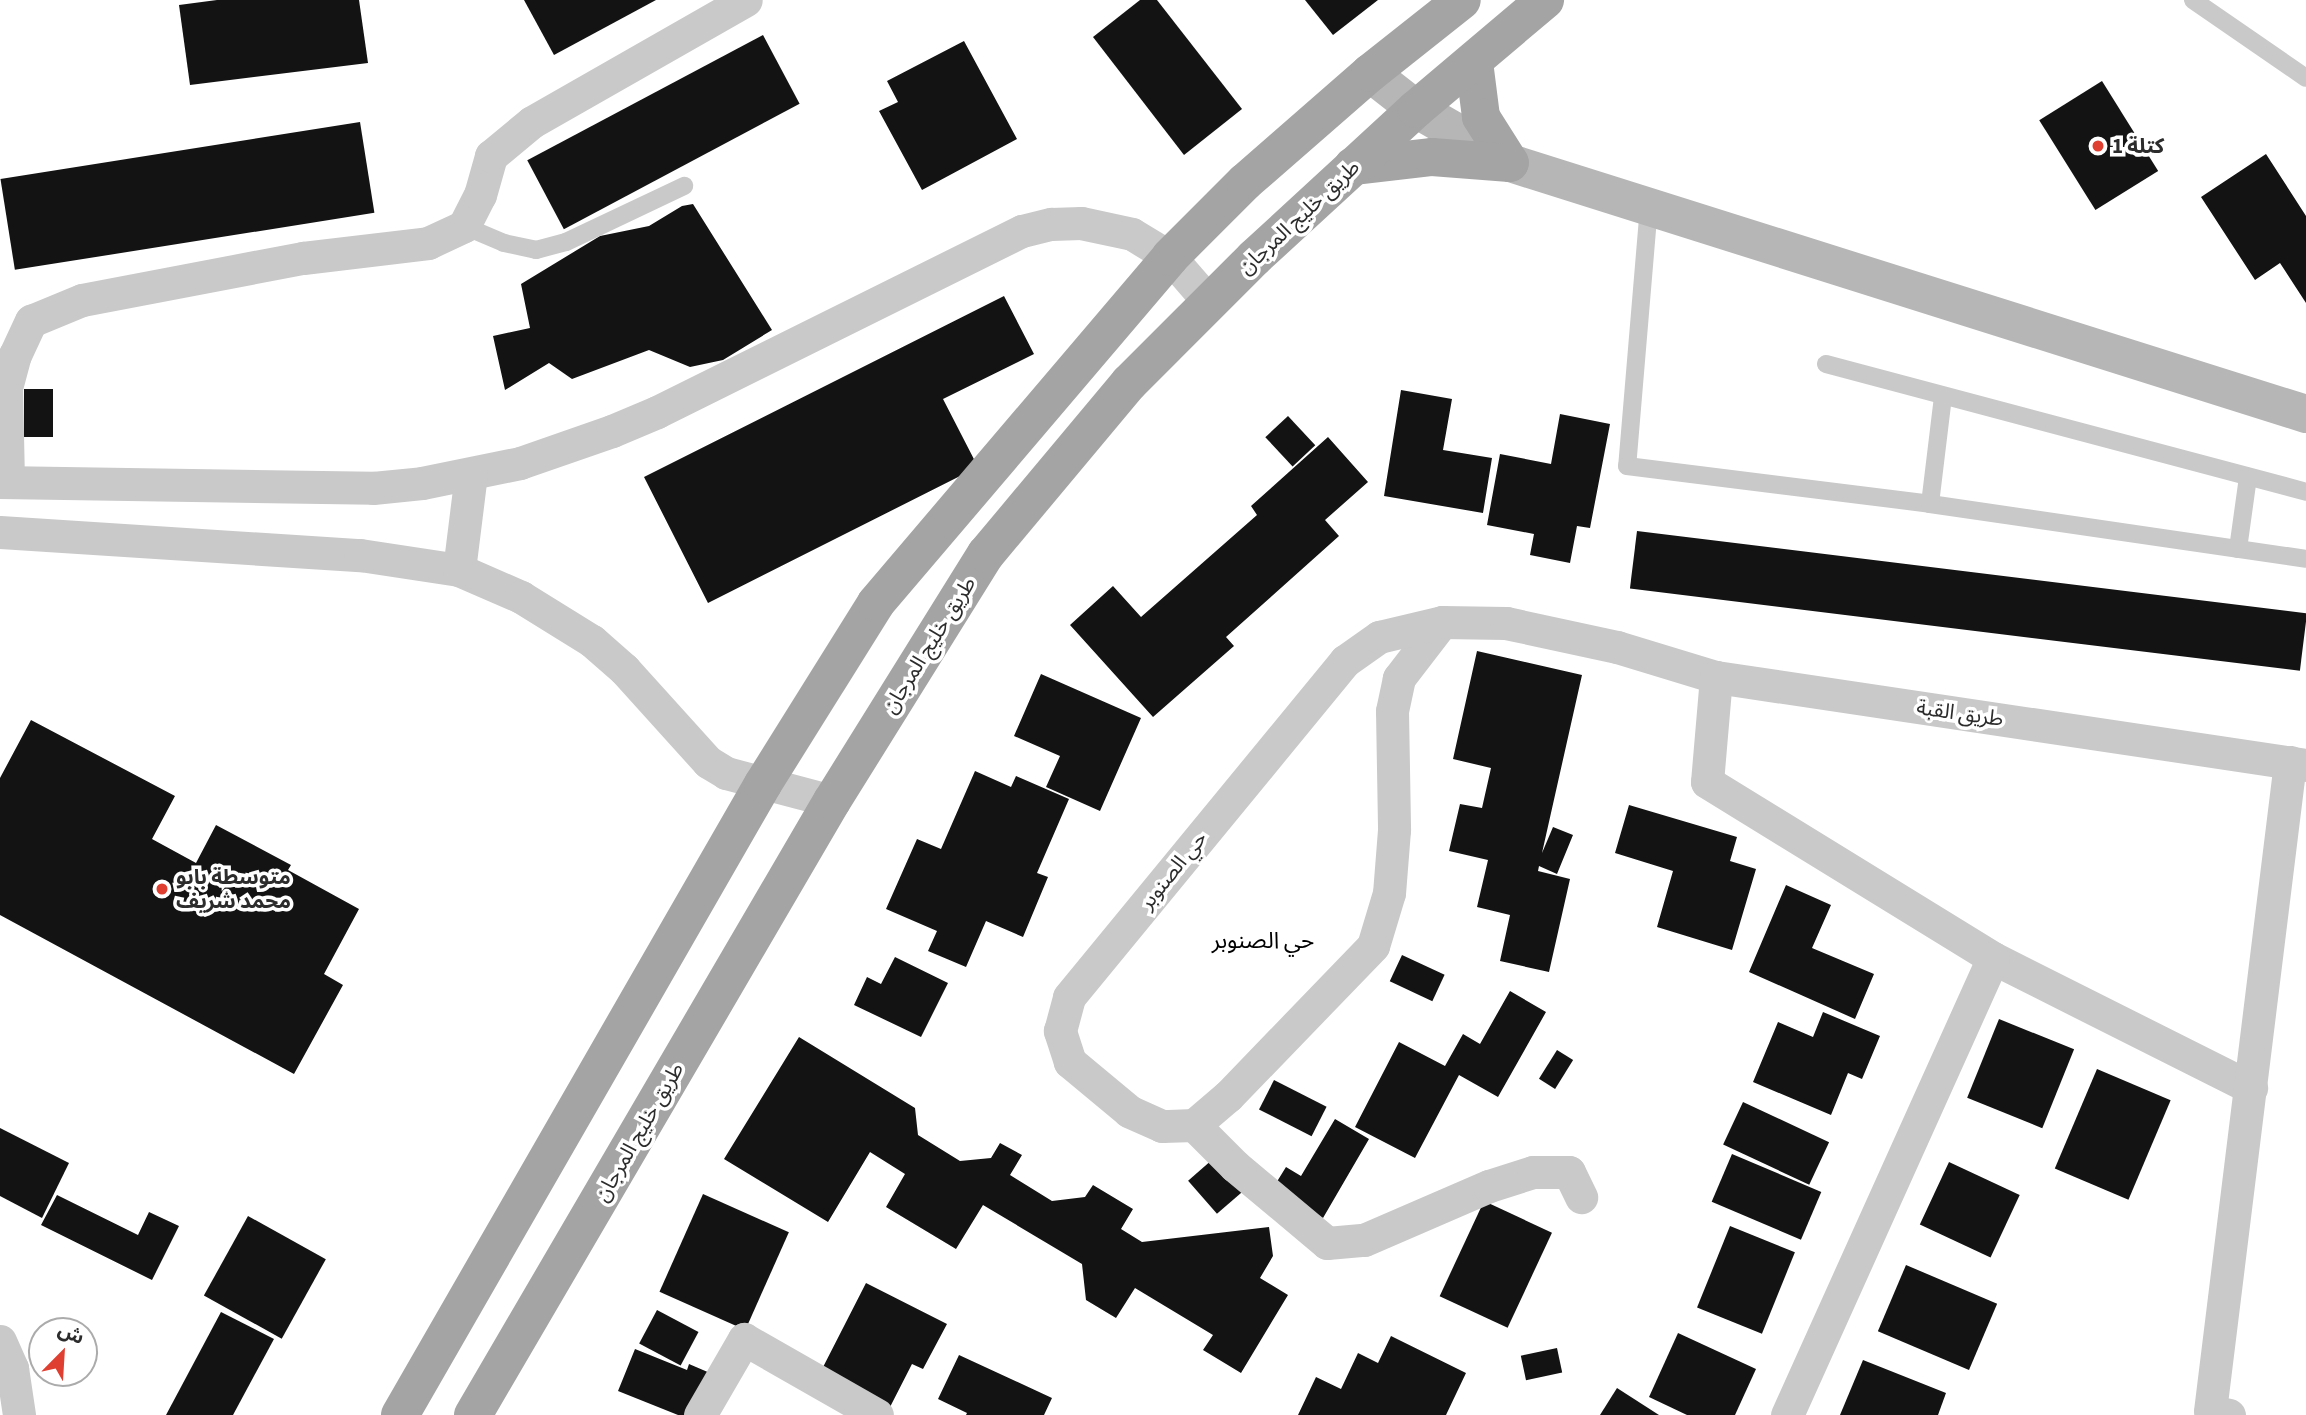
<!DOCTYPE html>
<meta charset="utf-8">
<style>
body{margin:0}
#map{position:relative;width:2306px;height:1415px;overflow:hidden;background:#fff;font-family:"Source Sans 3","Noto Sans Arabic",sans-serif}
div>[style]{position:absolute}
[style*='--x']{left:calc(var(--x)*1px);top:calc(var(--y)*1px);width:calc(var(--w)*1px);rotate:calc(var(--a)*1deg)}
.building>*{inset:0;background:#131313;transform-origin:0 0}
.lane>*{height:18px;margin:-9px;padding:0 9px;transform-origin:9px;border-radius:9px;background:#c9c9c9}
.street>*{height:33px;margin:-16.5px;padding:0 16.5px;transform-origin:16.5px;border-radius:16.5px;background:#c9c9c9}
.secondary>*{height:38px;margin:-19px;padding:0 19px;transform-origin:19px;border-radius:19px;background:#b6b6b6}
.primary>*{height:38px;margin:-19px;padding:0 19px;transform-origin:19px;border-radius:19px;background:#a4a4a4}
.dots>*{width:19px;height:19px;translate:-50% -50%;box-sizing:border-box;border:4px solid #fff;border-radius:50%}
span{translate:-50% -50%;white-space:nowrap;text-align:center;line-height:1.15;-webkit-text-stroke:7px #fff;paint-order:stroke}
.poi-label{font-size:21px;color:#2c2c2c;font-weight:700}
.left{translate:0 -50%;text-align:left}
.street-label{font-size:21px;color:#2c2c2c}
.neighbourhood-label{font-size:23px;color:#000}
.north{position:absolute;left:28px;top:1317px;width:70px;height:70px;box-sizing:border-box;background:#fff;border:2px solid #ababab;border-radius:50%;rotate:24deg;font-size:19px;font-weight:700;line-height:28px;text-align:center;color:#2c2c2c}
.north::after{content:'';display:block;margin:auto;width:24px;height:32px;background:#df3f31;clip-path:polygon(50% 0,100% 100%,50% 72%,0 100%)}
</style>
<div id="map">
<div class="building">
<div style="clip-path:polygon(217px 0,359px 0,368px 63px,190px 85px,179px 5px)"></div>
<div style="clip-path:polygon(524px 0,656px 0,554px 55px)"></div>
<div style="clip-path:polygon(1140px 0,1157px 0,1242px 109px,1184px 155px,1093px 37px)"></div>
<div style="clip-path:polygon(1305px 0,1378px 0,1333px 35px)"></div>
<div style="left:763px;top:35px;width:78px;height:267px;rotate:62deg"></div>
<div style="clip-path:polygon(964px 41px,1017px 139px,922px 190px,879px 111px,898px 102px,887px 81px)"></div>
<div style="left:2102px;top:81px;width:106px;height:74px;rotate:58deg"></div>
<div style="left:360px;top:122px;width:92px;height:364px;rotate:81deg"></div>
<div style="clip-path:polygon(2266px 154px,2306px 216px,2306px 303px,2280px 263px,2255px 280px,2201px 197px)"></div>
<div style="clip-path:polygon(693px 204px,772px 330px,723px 360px,690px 367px,649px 350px,572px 379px,549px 363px,505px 390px,493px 336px,530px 328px,521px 284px,600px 236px,649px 226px,682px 206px)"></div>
<div style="clip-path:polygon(1004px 296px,1034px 354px,943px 399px,978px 467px,708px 603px,644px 477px)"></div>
<div style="left:24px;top:389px;width:29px;height:48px"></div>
<div style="clip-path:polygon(1401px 390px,1452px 399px,1443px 450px,1492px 458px,1483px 513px,1384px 496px)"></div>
<div style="clip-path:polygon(1560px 414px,1610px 424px,1590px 528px,1577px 526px,1570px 563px,1530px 555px,1534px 534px,1487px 525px,1500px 454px,1551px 464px)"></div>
<div style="left:1288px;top:416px;width:40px;height:31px;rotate:47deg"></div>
<div style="clip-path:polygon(1328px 437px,1368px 482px,1325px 520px,1339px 536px,1226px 637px,1234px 646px,1153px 717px,1070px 625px,1113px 586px,1141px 617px,1257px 515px,1251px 506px)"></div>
<div style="left:1637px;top:531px;width:675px;height:58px;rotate:7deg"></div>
<div style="clip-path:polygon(1477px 651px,1582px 675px,1542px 853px,1553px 827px,1573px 835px,1557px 874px,1539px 866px,1538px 871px,1570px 879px,1549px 972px,1500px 961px,1510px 915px,1477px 907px,1488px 860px,1449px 851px,1460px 804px,1482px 808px,1491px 768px,1453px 759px)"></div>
<div style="clip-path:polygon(1041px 674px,1141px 718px,1100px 811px,1046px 787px,1060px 756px,1014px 736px)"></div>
<div style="clip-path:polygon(31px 720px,175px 796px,152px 839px,196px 863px,216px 825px,291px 865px,288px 870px,359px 909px,324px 974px,343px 985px,294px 1074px,0 915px,0 778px)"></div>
<div style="clip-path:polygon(975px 771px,1011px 787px,1016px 776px,1069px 799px,1037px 873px,1048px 877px,1023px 937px,986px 921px,966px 967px,928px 951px,937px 931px,886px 909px,917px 839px,941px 849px)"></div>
<div style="clip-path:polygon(1629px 805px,1737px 837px,1730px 861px,1756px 869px,1732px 950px,1657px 927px,1673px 871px,1615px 853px)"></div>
<div style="clip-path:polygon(1786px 885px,1831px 905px,1812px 948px,1874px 974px,1855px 1019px,1749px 972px)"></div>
<div style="left:1402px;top:955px;width:47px;height:29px;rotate:25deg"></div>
<div style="clip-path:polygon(895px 957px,948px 983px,921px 1037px,854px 1005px,867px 977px,881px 984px)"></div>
<div style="clip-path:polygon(1510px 991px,1546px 1012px,1498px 1097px,1459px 1075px,1415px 1158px,1355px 1127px,1399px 1042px,1445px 1066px,1463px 1034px,1480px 1044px)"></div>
<div style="clip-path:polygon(1823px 1012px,1880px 1036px,1862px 1079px,1848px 1073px,1831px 1115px,1753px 1082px,1778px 1022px,1813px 1037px)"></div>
<div style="left:1999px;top:1019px;width:81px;height:85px;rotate:22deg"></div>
<div style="clip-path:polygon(799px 1037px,915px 1108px,918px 1135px,960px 1161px,991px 1158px,1000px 1143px,1022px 1155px,1010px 1175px,1052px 1201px,1085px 1197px,1093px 1185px,1133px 1209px,1121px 1229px,1142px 1242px,1269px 1227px,1273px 1256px,1260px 1278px,1288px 1295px,1241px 1373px,1203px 1350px,1213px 1335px,1135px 1288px,1116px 1318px,1086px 1300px,1082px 1264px,983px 1205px,956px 1249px,886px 1207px,905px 1174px,870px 1152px,828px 1222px,724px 1159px)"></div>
<div style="left:1557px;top:1050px;width:19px;height:34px;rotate:32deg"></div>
<div style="left:2097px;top:1069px;width:80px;height:108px;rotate:23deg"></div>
<div style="left:1274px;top:1080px;width:59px;height:33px;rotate:27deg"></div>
<div style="left:1743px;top:1102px;width:95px;height:47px;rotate:25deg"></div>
<div style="clip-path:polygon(1335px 1119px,1369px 1139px,1323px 1218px,1273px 1188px,1286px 1167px,1301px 1176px)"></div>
<div style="clip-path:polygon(0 1128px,69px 1163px,42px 1218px,0 1196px)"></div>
<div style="left:1732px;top:1154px;width:97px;height:52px;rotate:23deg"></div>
<div style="left:1213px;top:1159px;width:44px;height:33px;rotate:49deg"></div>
<div style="left:1949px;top:1162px;width:78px;height:69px;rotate:25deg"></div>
<div style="left:703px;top:1194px;width:94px;height:107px;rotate:24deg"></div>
<div style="clip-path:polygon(57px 1195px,138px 1235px,149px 1212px,179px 1226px,152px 1280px,41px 1225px)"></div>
<div style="left:1484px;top:1201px;width:75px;height:105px;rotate:25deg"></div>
<div style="left:248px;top:1216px;width:89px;height:91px;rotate:29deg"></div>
<div style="left:1730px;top:1226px;width:70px;height:88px;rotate:22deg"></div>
<div style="left:1906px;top:1265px;width:99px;height:72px;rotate:23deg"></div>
<div style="clip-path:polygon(866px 1283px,947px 1324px,923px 1369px,912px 1364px,889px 1409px,820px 1373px)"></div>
<div style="left:657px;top:1310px;width:47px;height:38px;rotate:28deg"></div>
<div style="clip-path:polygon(221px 1312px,274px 1339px,233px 1415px,166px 1415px)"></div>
<div style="clip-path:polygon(1678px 1333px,1756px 1369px,1735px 1415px,1687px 1415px,1649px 1397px)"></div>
<div style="clip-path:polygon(1391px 1336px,1466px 1373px,1446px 1415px,1298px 1415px,1316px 1377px,1341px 1389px,1358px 1353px,1378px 1363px)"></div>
<div style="left:1557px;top:1348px;width:25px;height:37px;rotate:78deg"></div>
<div style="clip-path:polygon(635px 1349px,687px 1370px,689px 1364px,710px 1373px,693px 1415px,678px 1415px,618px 1391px)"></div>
<div style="clip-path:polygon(959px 1355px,1052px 1398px,1044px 1415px,966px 1415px,967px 1413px,938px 1399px)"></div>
<div style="clip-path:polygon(1863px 1360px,1946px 1393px,1938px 1415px,1840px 1415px)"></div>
<div style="clip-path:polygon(1617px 1388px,1659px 1415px,1600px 1415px)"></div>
</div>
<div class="lane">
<div style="--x:2193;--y:0;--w:137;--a:34.6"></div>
<div style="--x:1649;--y:206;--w:261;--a:94.8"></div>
<div style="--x:1627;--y:466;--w:305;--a:7.1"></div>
<div style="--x:1930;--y:504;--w:380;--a:8.3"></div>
<div style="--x:464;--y:226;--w:43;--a:23"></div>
<div style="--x:504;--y:243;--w:33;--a:12"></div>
<div style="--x:536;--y:250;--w:31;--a:-15"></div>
<div style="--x:566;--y:242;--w:131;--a:-25.4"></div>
<div style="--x:1826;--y:364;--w:497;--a:14.9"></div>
<div style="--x:1930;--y:504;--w:108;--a:-83.1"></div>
<div style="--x:2238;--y:549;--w:73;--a:-82.1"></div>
</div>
<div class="street">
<div style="--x:0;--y:482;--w:373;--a:0.9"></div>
<div style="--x:373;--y:488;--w:49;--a:-5.8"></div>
<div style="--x:422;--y:483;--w:100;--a:-11.5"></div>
<div style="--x:520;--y:463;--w:97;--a:-19.2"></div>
<div style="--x:612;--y:431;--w:49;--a:-22.9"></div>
<div style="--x:657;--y:412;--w:407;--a:-26.4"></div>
<div style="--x:1022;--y:231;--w:30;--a:-14"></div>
<div style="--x:1051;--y:224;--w:30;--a:-2"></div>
<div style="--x:1081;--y:223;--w:52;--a:12.2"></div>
<div style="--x:1132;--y:234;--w:44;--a:31.2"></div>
<div style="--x:1170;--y:257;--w:60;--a:49.1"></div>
<div style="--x:8;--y:482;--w:94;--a:-91.2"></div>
<div style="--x:6;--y:388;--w:34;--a:-75"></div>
<div style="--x:15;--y:355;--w:38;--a:-65"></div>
<div style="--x:31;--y:321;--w:55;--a:-22.4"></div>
<div style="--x:82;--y:300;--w:225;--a:-10.8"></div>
<div style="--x:303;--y:258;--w:126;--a:-6.8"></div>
<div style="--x:428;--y:243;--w:40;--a:-25"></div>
<div style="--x:464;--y:226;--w:35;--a:-63"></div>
<div style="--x:480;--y:195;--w:41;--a:-74.2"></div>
<div style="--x:491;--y:156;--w:53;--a:-39.7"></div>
<div style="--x:532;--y:122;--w:246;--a:-29.7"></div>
<div style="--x:0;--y:532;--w:361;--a:3.7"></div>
<div style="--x:360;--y:555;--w:100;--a:8.6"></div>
<div style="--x:459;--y:570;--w:68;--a:23.5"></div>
<div style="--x:521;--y:597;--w:84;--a:31.8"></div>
<div style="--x:592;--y:641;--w:43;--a:41.2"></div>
<div style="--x:624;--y:669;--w:125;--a:47.9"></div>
<div style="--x:708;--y:762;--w:21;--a:31"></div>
<div style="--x:726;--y:773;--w:110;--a:14.8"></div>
<div style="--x:459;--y:570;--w:97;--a:-82.9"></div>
<div style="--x:1442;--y:622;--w:71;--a:127.5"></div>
<div style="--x:1399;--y:678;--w:34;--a:102"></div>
<div style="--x:1392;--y:711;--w:119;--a:89"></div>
<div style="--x:1394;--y:830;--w:63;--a:94.5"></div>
<div style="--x:1389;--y:893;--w:55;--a:106.8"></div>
<div style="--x:1373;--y:946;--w:209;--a:134"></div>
<div style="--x:1228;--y:1096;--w:45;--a:139.5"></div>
<div style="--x:1194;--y:1125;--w:32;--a:178"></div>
<div style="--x:1162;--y:1126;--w:36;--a:-156"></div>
<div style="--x:1129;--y:1111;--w:77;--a:-140.3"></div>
<div style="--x:1070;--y:1062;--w:33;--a:-108"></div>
<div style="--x:1060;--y:1031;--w:35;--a:-75"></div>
<div style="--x:1069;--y:997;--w:435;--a:-50.6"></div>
<div style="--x:1345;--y:661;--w:42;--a:-35.2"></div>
<div style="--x:1379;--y:637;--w:65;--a:-13.4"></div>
<div style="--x:1442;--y:622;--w:64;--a:0.9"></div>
<div style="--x:1506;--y:623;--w:114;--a:12.2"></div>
<div style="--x:1617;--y:647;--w:103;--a:16.9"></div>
<div style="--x:1716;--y:677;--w:597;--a:8.48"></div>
<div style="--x:1716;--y:677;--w:105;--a:94.9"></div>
<div style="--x:1707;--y:782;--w:336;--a:31.6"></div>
<div style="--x:1993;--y:958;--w:289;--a:26.7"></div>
<div style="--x:1194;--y:1125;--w:58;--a:45"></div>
<div style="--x:1235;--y:1166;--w:120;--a:39.9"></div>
<div style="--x:1327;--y:1243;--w:37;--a:-5"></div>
<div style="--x:1364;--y:1240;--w:136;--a:-23.4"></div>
<div style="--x:1489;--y:1186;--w:46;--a:-17.7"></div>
<div style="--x:1533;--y:1172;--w:36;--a:0"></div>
<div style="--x:1569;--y:1172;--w:28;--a:64"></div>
<div style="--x:0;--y:1341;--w:30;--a:66"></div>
<div style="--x:12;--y:1368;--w:48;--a:81.5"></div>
<div style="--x:700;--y:1415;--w:88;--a:-59.9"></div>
<div style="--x:744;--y:1339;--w:153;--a:29.7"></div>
<div style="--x:1787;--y:1415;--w:501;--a:-65.74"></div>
<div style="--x:2229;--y:1415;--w:19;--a:-168"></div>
<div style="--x:2210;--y:1411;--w:654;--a:-82.97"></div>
</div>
<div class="secondary">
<div style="--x:1370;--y:73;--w:58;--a:38"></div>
<div style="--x:1416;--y:109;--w:108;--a:29.9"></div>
<div style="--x:1510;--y:163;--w:835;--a:17.5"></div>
</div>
<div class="primary">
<div style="--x:1474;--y:62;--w:55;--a:82.7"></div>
<div style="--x:1481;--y:117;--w:54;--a:57.8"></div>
<div style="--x:1353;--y:166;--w:80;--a:-6.5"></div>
<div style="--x:1432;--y:157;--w:78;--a:4.4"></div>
<div style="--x:400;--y:1415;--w:728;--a:-60.09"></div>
<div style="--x:763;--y:784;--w:213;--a:-58"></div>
<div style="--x:876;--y:603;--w:454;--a:-49.6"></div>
<div style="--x:1170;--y:257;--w:106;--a:-45"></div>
<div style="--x:1245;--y:182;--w:166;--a:-41.1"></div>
<div style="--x:1370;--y:73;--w:117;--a:-38.4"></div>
<div style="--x:473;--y:1415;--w:711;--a:-59.69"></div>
<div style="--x:832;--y:801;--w:291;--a:-58.1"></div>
<div style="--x:986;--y:554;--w:223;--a:-50.1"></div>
<div style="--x:1129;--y:383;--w:177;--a:-45"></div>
<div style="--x:1254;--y:258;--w:220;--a:-42.6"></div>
<div style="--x:1416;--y:109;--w:169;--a:-40.2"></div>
</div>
<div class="dots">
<div style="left:2098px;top:146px;background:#df3f31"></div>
<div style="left:162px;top:889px;background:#df3f31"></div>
</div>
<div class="poi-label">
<span class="left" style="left:2112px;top:146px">كتلة 1</span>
<span class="left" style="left:176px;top:889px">متوسطة بابو<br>محمد شريف</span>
</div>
<div class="street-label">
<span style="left:1299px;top:217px;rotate:-43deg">طريق خليج المرجان</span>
<span style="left:929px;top:645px;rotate:-58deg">طريق خليج المرجان</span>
<span style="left:1960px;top:713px;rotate:8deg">طريق القبة</span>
<span style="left:1173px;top:870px;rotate:-51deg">حي الصنوبر</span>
<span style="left:639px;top:1132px;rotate:-60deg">طريق خليج المرجان</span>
</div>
<div class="neighbourhood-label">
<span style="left:1263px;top:941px">حي الصنوبر</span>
</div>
<div class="north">ش</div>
</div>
